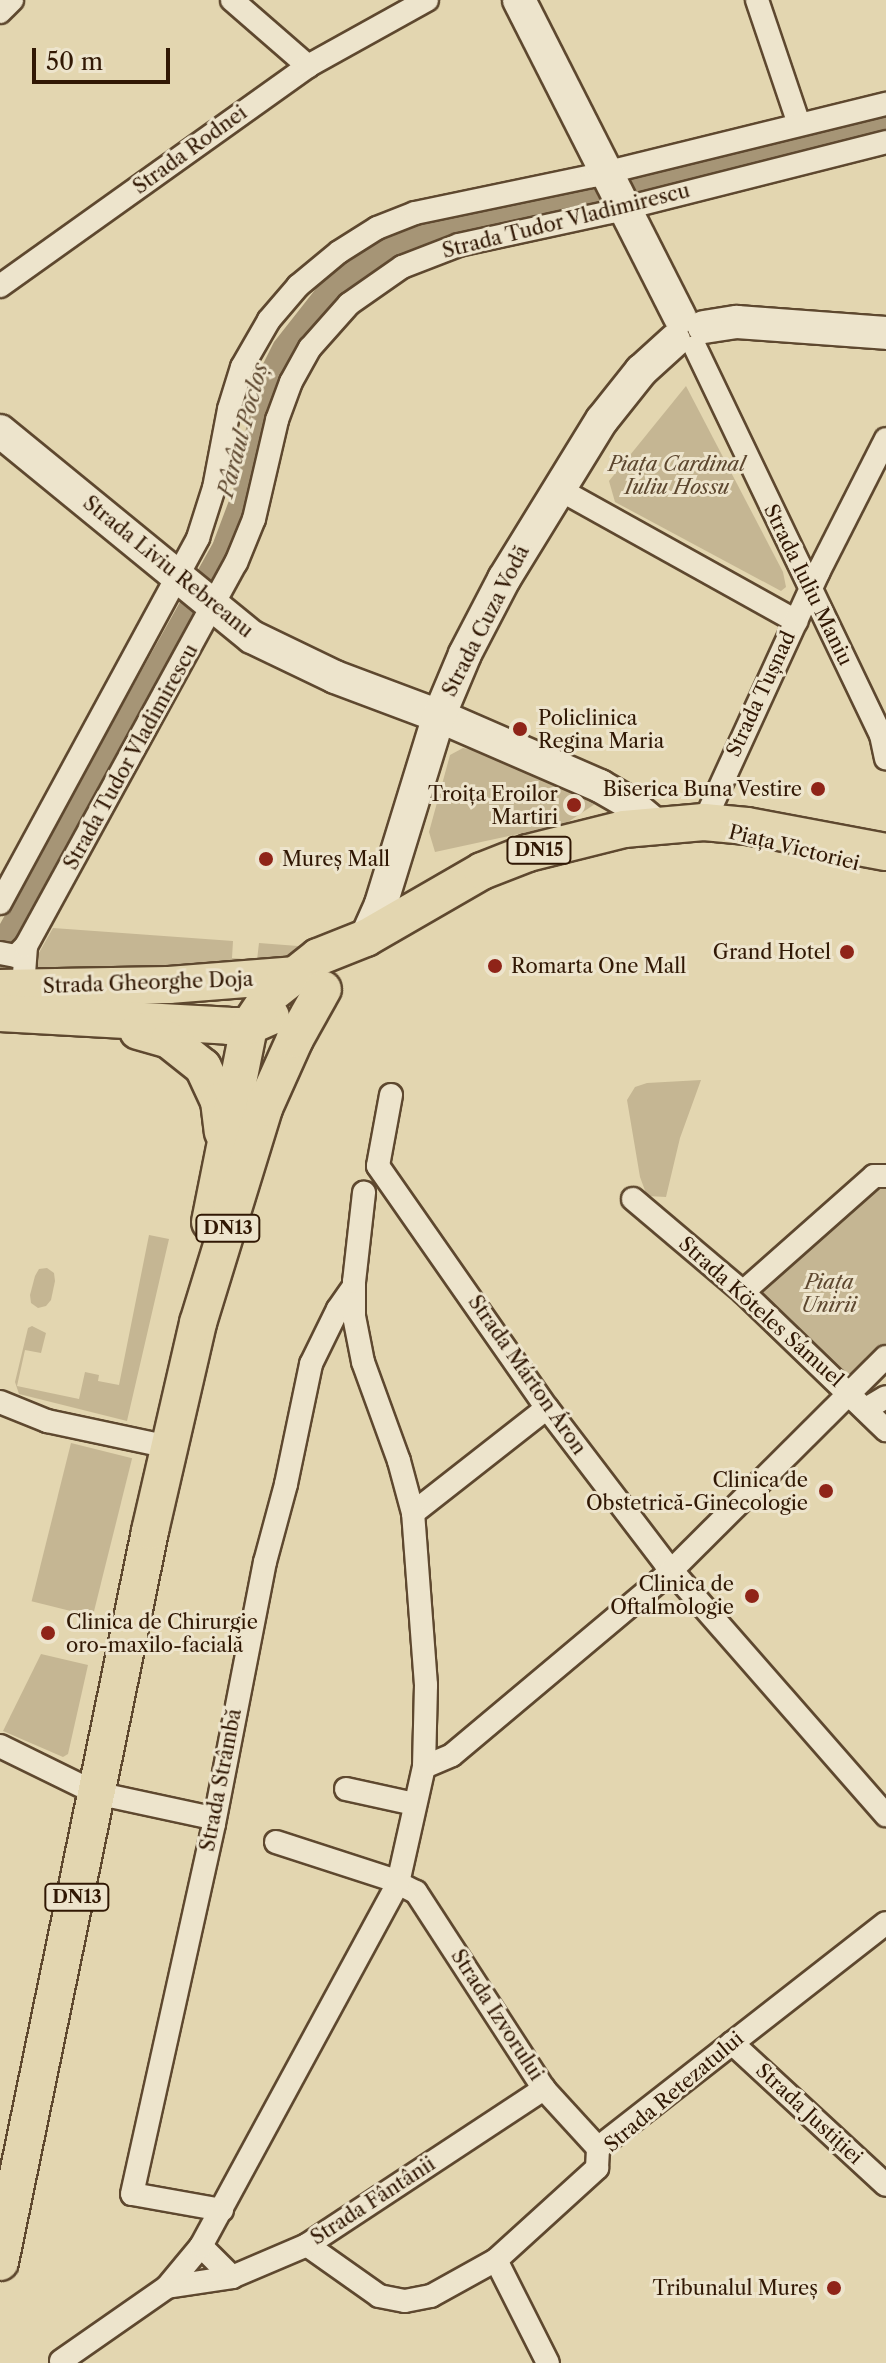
<!DOCTYPE html>
<meta charset="utf-8">
<style>
body{margin:0}
#map{position:relative;width:886px;height:2363px;overflow:hidden;background:#e3d6b0;font-family:"Libre Caslon Text",serif}
div>[style]{position:absolute}
[style*='--x']{left:calc(var(--x)*1px);top:calc(var(--y)*1px);width:calc(var(--w)*1px);rotate:calc(var(--a)*1deg)}
.green>*{inset:0;background:#c5b693;transform-origin:0 0}
.water>*{inset:0;background:#a69576}
.roads{filter:drop-shadow(2px 0 #5e482f) drop-shadow(-2px 0 #5e482f) drop-shadow(0 2px #5e482f) drop-shadow(0 -2px #5e482f)}
.street>*{height:22px;margin:-11px;padding:0 11px;transform-origin:11px;border-radius:11px;background:#ede4cc}
.secondary>*{height:32px;margin:-16px;padding:0 16px;transform-origin:16px;border-radius:16px;background:#ede4cc}
.primary>*{height:36px;margin:-18px;padding:0 18px;transform-origin:18px;border-radius:18px;background:#e3d6b0}
.dots>*{width:22px;height:22px;translate:-50% -50%;box-sizing:border-box;border:4px solid #ede4cc;border-radius:50%}
span{translate:-50% -50%;white-space:nowrap;text-align:center;line-height:1.15;-webkit-text-stroke:6px #ede4cc;paint-order:stroke}
.shield-label span{padding:2px 6px;background:#ede4cc;border:2px solid;border-radius:6px;-webkit-text-stroke-width:0}
.shield-label{font-size:18px;color:#311804;font-weight:700}
.street-label{font-size:20px;color:#311804}
.park-label{font-size:20px;color:#5d472f;font-style:italic}
.poi-label{font-size:20px;color:#311804}
.left{translate:0 -50%;text-align:left}
.right{translate:-100% -50%;text-align:right}
.water-label{font-size:22px;color:#604a32;font-style:italic}
.scale{position:absolute;left:32px;top:48px;width:138px;height:36px;box-sizing:border-box;border:4px solid #311804;border-top:0;padding-left:10px;font-size:24px;line-height:28px;white-space:nowrap;color:#311804;-webkit-text-stroke:6px #ede4cc;paint-order:stroke}
</style>
<div id="map">
<div class="green">
<div style="clip-path:polygon(686px 386px,783px 572px,786px 587px,781px 591px,615px 502px,609px 481px)"></div>
<div style="clip-path:polygon(463px 748px,479px 751px,595px 804px,565px 824px,435px 852px,429px 832px,450px 755px)"></div>
<div style="clip-path:polygon(53px 928px,233px 941px,232px 958px,257px 960px,259px 943px,324px 948px,271px 967px,35px 970px,36px 958px)"></div>
<div style="clip-path:polygon(701px 1080px,680px 1138px,666px 1197px,647px 1196px,640px 1177px,627px 1100px,635px 1087px,647px 1083px)"></div>
<div style="clip-path:polygon(886px 1176px,886px 1357px,850px 1393px,743px 1292px)"></div>
<div style="clip-path:polygon(149px 1235px,169px 1239px,127px 1421px,19px 1394px,15px 1382px,28px 1328px,32px 1326px,46px 1333px,41px 1353px,25px 1350px,17px 1386px,79px 1399px,85px 1372px,99px 1375px,98px 1381px,119px 1385px)"></div>
<div style="clip-path:polygon(47px 1268px,54px 1273px,55px 1281px,51px 1300px,46px 1306px,38px 1308px,31px 1303px,30px 1295px,35px 1276px,39px 1269px)"></div>
<div style="left:71px;top:1443px;width:63px;height:163px;rotate:14deg"></div>
<div style="clip-path:polygon(41px 1654px,88px 1665px,68px 1754px,63px 1757px,3px 1731px)"></div>
</div>
<div class="water">
<div style="clip-path:polygon(886px 108px,886px 136px,443px 241px,319px 325px,246px 532px,0 976px,0 924px,213px 543px,233px 490px,257px 376px,274px 342px,322px 281px,373px 244px,437px 216px)"></div>
</div>
<div class="roads">
<div class="street">
<div style="--x:232;--y:0;--w:101;--a:41"></div>
<div style="--x:757;--y:0;--w:131;--a:71.3"></div>
<div style="--x:0;--y:12;--w:17;--a:-45"></div>
<div style="--x:0;--y:286;--w:379;--a:-35.5"></div>
<div style="--x:308;--y:66;--w:136;--a:-29"></div>
<div style="--x:695;--y:347;--w:430;--a:64.4"></div>
<div style="--x:881;--y:735;--w:24;--a:78"></div>
<div style="--x:557;--y:488;--w:274;--a:29.1"></div>
<div style="--x:704;--y:822;--w:274;--a:-65.4"></div>
<div style="--x:818;--y:573;--w:150;--a:-63.1"></div>
<div style="--x:0;--y:903;--w:415;--a:-61.5"></div>
<div style="--x:198;--y:538;--w:52;--a:-72.3"></div>
<div style="--x:214;--y:488;--w:80;--a:-79.2"></div>
<div style="--x:229;--y:409;--w:44;--a:-72.8"></div>
<div style="--x:242;--y:367;--w:54;--a:-60.1"></div>
<div style="--x:269;--y:320;--w:45;--a:-49.5"></div>
<div style="--x:298;--y:286;--w:53;--a:-39.7"></div>
<div style="--x:339;--y:252;--w:45;--a:-32.3"></div>
<div style="--x:377;--y:228;--w:41;--a:-21.5"></div>
<div style="--x:415;--y:213;--w:181;--a:-11.8"></div>
<div style="--x:592;--y:176;--w:303;--a:-13.8"></div>
<div style="--x:0;--y:953;--w:16;--a:11"></div>
<div style="--x:16;--y:956;--w:14;--a:-45"></div>
<div style="--x:23;--y:988;--w:42;--a:-85.9"></div>
<div style="--x:26;--y:946;--w:437;--a:-61.3"></div>
<div style="--x:236;--y:563;--w:48;--a:-67.8"></div>
<div style="--x:254;--y:519;--w:102;--a:-76.9"></div>
<div style="--x:277;--y:420;--w:40;--a:-69.8"></div>
<div style="--x:291;--y:382;--w:39;--a:-61"></div>
<div style="--x:310;--y:348;--w:59;--a:-48.4"></div>
<div style="--x:349;--y:304;--w:65;--a:-34.9"></div>
<div style="--x:402;--y:267;--w:61;--a:-21.1"></div>
<div style="--x:459;--y:245;--w:155;--a:-12.3"></div>
<div style="--x:610;--y:212;--w:285;--a:-14.2"></div>
<div style="--x:391;--y:1095;--w:72;--a:100.4"></div>
<div style="--x:378;--y:1166;--w:295;--a:55.1"></div>
<div style="--x:547;--y:1408;--w:196;--a:52.7"></div>
<div style="--x:666;--y:1564;--w:334;--a:48.8"></div>
<div style="--x:633;--y:1199;--w:144;--a:40.2"></div>
<div style="--x:743;--y:1292;--w:199;--a:44"></div>
<div style="--x:743;--y:1292;--w:175;--a:-41.5"></div>
<div style="--x:874;--y:1176;--w:12;--a:0"></div>
<div style="--x:0;--y:1402;--w:51;--a:22"></div>
<div style="--x:47;--y:1421;--w:125;--a:12"></div>
<div style="--x:866;--y:1409;--w:23;--a:-31"></div>
<div style="--x:413;--y:1513;--w:170;--a:-38.1"></div>
<div style="--x:0;--y:1746;--w:107;--a:26.1"></div>
<div style="--x:96;--y:1793;--w:120;--a:12.1"></div>
<div style="--x:424;--y:1767;--w:30;--a:-23"></div>
<div style="--x:452;--y:1755;--w:286;--a:-40"></div>
<div style="--x:671;--y:1571;--w:303;--a:-44.9"></div>
<div style="--x:346;--y:1789;--w:70;--a:12.4"></div>
<div style="--x:276;--y:1842;--w:120;--a:18"></div>
<div style="--x:390;--y:1879;--w:29;--a:27"></div>
<div style="--x:416;--y:1892;--w:235;--a:57"></div>
<div style="--x:544;--y:2089;--w:80;--a:47.5"></div>
<div style="--x:732;--y:2043;--w:209;--a:42.7"></div>
<div style="--x:598;--y:2148;--w:365;--a:-38"></div>
<div style="--x:222;--y:2210;--w:91;--a:-169.9"></div>
<div style="--x:132;--y:2194;--w:379;--a:-77.5"></div>
<div style="--x:214;--y:1824;--w:267;--a:-79"></div>
<div style="--x:265;--y:1562;--w:81;--a:-74.9"></div>
<div style="--x:286;--y:1484;--w:123;--a:-78.2"></div>
<div style="--x:311;--y:1364;--w:61;--a:-63.9"></div>
<div style="--x:338;--y:1309;--w:28;--a:-55"></div>
<div style="--x:307;--y:2245;--w:88;--a:35.3"></div>
<div style="--x:379;--y:2296;--w:26;--a:11"></div>
<div style="--x:405;--y:2301;--w:26;--a:-11"></div>
<div style="--x:431;--y:2296;--w:74;--a:-29"></div>
<div style="--x:496;--y:2260;--w:137;--a:-42.3"></div>
<div style="--x:597;--y:2168;--w:20;--a:-87"></div>
<div style="--x:201;--y:2246;--w:44;--a:45"></div>
<div style="--x:496;--y:2260;--w:115;--a:63.2"></div>
<div style="--x:167;--y:2287;--w:66;--a:-8.7"></div>
<div style="--x:232;--y:2277;--w:82;--a:-23.1"></div>
<div style="--x:307;--y:2245;--w:284;--a:-33.4"></div>
<div style="--x:61;--y:2361;--w:129;--a:-34.9"></div>
<div style="--x:167;--y:2287;--w:53;--a:-50.3"></div>
<div style="--x:201;--y:2246;--w:413;--a:-61.5"></div>
<div style="--x:398;--y:1883;--w:119;--a:-77.4"></div>
<div style="--x:424;--y:1767;--w:82;--a:-88.6"></div>
<div style="--x:426;--y:1685;--w:172;--a:-94.3"></div>
<div style="--x:413;--y:1513;--w:54;--a:-105.1"></div>
<div style="--x:399;--y:1461;--w:105;--a:-110"></div>
<div style="--x:363;--y:1362;--w:47;--a:-101.1"></div>
<div style="--x:354;--y:1316;--w:34;--a:-90"></div>
<div style="--x:354;--y:1282;--w:90;--a:-83.6"></div>
</div>
<div class="secondary">
<div style="--x:519;--y:0;--w:356;--a:63.1"></div>
<div style="--x:704;--y:327;--w:33;--a:-9"></div>
<div style="--x:737;--y:322;--w:149;--a:4.2"></div>
<div style="--x:0;--y:431;--w:325;--a:39.3"></div>
<div style="--x:252;--y:637;--w:92;--a:25.7"></div>
<div style="--x:335;--y:677;--w:111;--a:20.6"></div>
<div style="--x:439;--y:716;--w:176;--a:23.5"></div>
<div style="--x:600;--y:786;--w:32;--a:30"></div>
<div style="--x:628;--y:802;--w:35;--a:40"></div>
<div style="--x:366;--y:938;--w:37;--a:-66"></div>
<div style="--x:381;--y:904;--w:197;--a:-72.9"></div>
<div style="--x:439;--y:716;--w:67;--a:-67.2"></div>
<div style="--x:465;--y:654;--w:85;--a:-62.5"></div>
<div style="--x:504;--y:579;--w:187;--a:-58.4"></div>
<div style="--x:602;--y:420;--w:63;--a:-51.5"></div>
<div style="--x:641;--y:371;--w:45;--a:-42.3"></div>
</div>
<div class="primary">
<div style="--x:0;--y:988;--w:169;--a:-1"></div>
<div style="--x:169;--y:985;--w:128;--a:-4.5"></div>
<div style="--x:0;--y:1013;--w:229;--a:3.2"></div>
<div style="--x:229;--y:1026;--w:20;--a:0"></div>
<div style="--x:249;--y:1026;--w:24;--a:-24"></div>
<div style="--x:138;--y:1031;--w:32;--a:16"></div>
<div style="--x:169;--y:1040;--w:43;--a:38.5"></div>
<div style="--x:203;--y:1067;--w:38;--a:65"></div>
<div style="--x:219;--y:1101;--w:31;--a:83"></div>
<div style="--x:210;--y:1222;--w:200;--a:-78.7"></div>
<div style="--x:249;--y:1026;--w:37;--a:-56"></div>
<div style="--x:270;--y:995;--w:61;--a:-38.4"></div>
<div style="--x:318;--y:957;--w:52;--a:-21.6"></div>
<div style="--x:366;--y:938;--w:134;--a:-30"></div>
<div style="--x:482;--y:871;--w:49;--a:-21.4"></div>
<div style="--x:528;--y:853;--w:99;--a:-14"></div>
<div style="--x:624;--y:829;--w:80;--a:-5"></div>
<div style="--x:704;--y:822;--w:43;--a:5.3"></div>
<div style="--x:747;--y:826;--w:141;--a:10.6"></div>
<div style="--x:0;--y:2262;--w:746;--a:-78.4"></div>
<div style="--x:150;--y:1531;--w:213;--a:-77"></div>
<div style="--x:198;--y:1323;--w:225;--a:-72.9"></div>
<div style="--x:264;--y:1108;--w:76;--a:-65.8"></div>
<div style="--x:295;--y:1039;--w:57;--a:-60.8"></div>
</div>
</div>
<div class="dots">
<div style="left:520px;top:729px;background:#8f2418"></div>
<div style="left:818px;top:789px;background:#8f2418"></div>
<div style="left:574px;top:805px;background:#8f2418"></div>
<div style="left:266px;top:859px;background:#8f2418"></div>
<div style="left:847px;top:952px;background:#8f2418"></div>
<div style="left:495px;top:966px;background:#8f2418"></div>
<div style="left:826px;top:1491px;background:#8f2418"></div>
<div style="left:752px;top:1596px;background:#8f2418"></div>
<div style="left:48px;top:1633px;background:#8f2418"></div>
<div style="left:834px;top:2288px;background:#8f2418"></div>
</div>
<div class="shield-label">
<span style="left:539px;top:850px">DN15</span>
<span style="left:228px;top:1228px">DN13</span>
<span style="left:77px;top:1897px">DN13</span>
</div>
<div class="street-label">
<span style="left:190px;top:150px;rotate:-36deg">Strada Rodnei</span>
<span style="left:566px;top:221px;rotate:-14deg">Strada Tudor Vladimirescu</span>
<span style="left:168px;top:567px;rotate:39deg">Strada Liviu Rebreanu</span>
<span style="left:808px;top:585px;rotate:64deg">Strada Iuliu Maniu</span>
<span style="left:486px;top:621px;rotate:-63deg">Strada Cuza Vodă</span>
<span style="left:761px;top:694px;rotate:-65deg">Strada Tușnad</span>
<span style="left:131px;top:757px;rotate:-61deg">Strada Tudor Vladimirescu</span>
<span style="left:794px;top:848px;rotate:14deg">Piața Victoriei</span>
<span style="left:148px;top:983px;rotate:-2deg">Strada Gheorghe Doja</span>
<span style="left:761px;top:1312px;rotate:42deg">Strada Köteles Sámuel</span>
<span style="left:527px;top:1375px;rotate:55deg">Strada Márton Áron</span>
<span style="left:221px;top:1780px;rotate:-79deg">Strada Strâmbă</span>
<span style="left:497px;top:2015px;rotate:57deg">Strada Izvorului</span>
<span style="left:674px;top:2092px;rotate:-40deg">Strada Retezatului</span>
<span style="left:809px;top:2114px;rotate:43deg">Strada Justiției</span>
<span style="left:373px;top:2201px;rotate:-33deg">Strada Fântânii</span>
</div>
<div class="park-label">
<span style="left:677px;top:476px">Piața Cardinal<br>Iuliu Hossu</span>
<span style="left:829px;top:1294px">Piața<br>Unirii</span>
</div>
<div class="poi-label">
<span class="left" style="left:538px;top:730px">Policlinica<br>Regina Maria</span>
<span class="right" style="left:802px;top:789px">Biserica Buna Vestire</span>
<span class="right" style="left:558px;top:806px">Troița Eroilor<br>Martiri</span>
<span class="left" style="left:282px;top:859px">Mureș Mall</span>
<span class="right" style="left:831px;top:952px">Grand Hotel</span>
<span class="left" style="left:511px;top:966px">Romarta One Mall</span>
<span class="right" style="left:808px;top:1492px">Clinica de<br>Obstetrică-Ginecologie</span>
<span class="right" style="left:734px;top:1596px">Clinica de<br>Oftalmologie</span>
<span class="left" style="left:66px;top:1634px">Clinica de Chirurgie<br>oro-maxilo-facială</span>
<span class="right" style="left:818px;top:2288px">Tribunalul Mureș</span>
</div>
<div class="water-label">
<span style="left:243px;top:430px;rotate:-75deg">Pârâul Pocloș</span>
</div>
<div class="scale">50 m</div>
</div>
